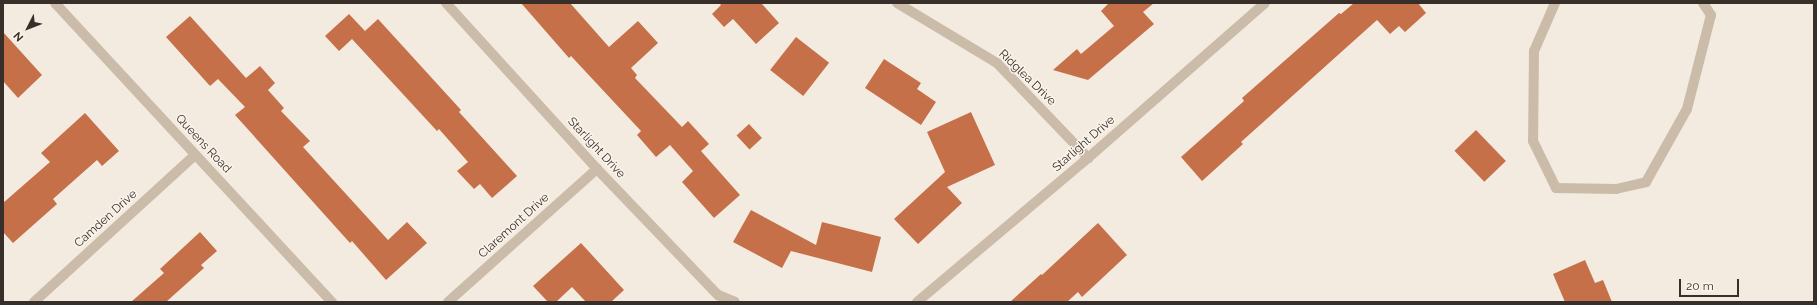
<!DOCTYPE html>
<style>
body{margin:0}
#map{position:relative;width:1817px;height:305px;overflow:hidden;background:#f3ebdf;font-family:Raleway,sans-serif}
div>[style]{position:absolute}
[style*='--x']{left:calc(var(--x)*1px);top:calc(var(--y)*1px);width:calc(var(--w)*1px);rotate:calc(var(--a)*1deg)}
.building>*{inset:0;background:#c67049;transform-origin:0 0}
.minor>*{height:10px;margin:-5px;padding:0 5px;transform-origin:5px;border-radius:5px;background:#cbbcaa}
span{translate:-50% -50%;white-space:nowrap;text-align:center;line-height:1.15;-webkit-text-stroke:3px #faf4eb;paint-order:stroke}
.street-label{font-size:12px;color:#392f2a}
.frame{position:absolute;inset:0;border:4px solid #392f2a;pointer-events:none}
.north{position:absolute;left:8px;top:8px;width:40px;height:40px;-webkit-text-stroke:3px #faf4eb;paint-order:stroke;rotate:228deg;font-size:11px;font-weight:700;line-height:16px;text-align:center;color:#392f2a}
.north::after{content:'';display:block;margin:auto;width:14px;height:18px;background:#392f2a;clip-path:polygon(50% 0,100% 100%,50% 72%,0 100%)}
.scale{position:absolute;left:1679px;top:279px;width:60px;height:18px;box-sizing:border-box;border:2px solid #392f2a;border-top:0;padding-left:5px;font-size:12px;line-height:14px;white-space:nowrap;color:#392f2a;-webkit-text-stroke:3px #faf4eb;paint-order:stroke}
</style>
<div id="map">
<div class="building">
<div style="clip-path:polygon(521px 3px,570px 3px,609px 47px,638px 21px,658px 43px,631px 68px,637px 75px,635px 78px,682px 127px,688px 121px,709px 144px,701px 151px,740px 195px,714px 218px,682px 182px,693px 171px,670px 145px,656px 157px,637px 135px,641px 131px,571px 56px,569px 58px)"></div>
<div style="clip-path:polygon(719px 3px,761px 3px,779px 23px,756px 44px,733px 19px,724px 27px,712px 14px,721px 5px)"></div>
<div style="clip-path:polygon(1109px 3px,1154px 3px,1143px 12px,1154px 24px,1088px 80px,1053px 70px,1077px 49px,1081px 54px,1114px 26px,1101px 11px)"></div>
<div style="clip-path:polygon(1354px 3px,1418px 3px,1426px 13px,1405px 32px,1399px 26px,1390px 34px,1377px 20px,1241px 142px,1243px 144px,1202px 181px,1181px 157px,1244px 101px,1242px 98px,1339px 13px,1341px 14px)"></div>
<div style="clip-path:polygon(349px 14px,365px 31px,378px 19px,461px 110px,459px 112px,517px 176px,492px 198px,480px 184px,474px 189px,457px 171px,468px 162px,439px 129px,437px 131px,352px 39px,339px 51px,325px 36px)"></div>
<div style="clip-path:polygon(190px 16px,246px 78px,260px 66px,275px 83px,268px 90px,284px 108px,281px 111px,310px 141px,303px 147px,388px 240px,407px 222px,427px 243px,386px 280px,352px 241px,350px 243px,235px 115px,245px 107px,218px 79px,210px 86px,166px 37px)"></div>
<div style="clip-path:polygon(3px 32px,42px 75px,18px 98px,3px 81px)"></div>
<div style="left:796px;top:37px;width:42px;height:42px;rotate:38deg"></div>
<div style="clip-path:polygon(884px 59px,921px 83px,917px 89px,936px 102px,921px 125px,865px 88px)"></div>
<div style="clip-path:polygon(971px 112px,995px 165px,947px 187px,962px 203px,918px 244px,894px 219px,945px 172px,927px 132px)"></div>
<div style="clip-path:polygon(85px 113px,119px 151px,102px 166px,97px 160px,53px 199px,57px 204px,13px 243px,3px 232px,3px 203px,50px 162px,41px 153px)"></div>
<div style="left:749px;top:124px;width:19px;height:17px;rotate:47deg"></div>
<div style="left:1476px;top:130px;width:43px;height:30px;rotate:46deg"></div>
<div style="clip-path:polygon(751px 210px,816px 245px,822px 222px,881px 237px,872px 272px,791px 251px,782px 268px,733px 242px)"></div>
<div style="clip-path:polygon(1098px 223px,1127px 255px,1082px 297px,1078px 292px,1067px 302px,1010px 302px,1041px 274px,1042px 275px)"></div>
<div style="clip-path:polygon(200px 232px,217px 251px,201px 265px,204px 268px,166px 302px,131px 302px,164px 273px,160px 269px)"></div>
<div style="clip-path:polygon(581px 243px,624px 290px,611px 302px,586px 302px,572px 287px,556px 302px,548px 302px,533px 286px)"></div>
<div style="clip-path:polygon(1585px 260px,1595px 283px,1603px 280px,1612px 302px,1565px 302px,1553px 274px)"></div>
</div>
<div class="minor">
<div style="--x:55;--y:3;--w:408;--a:47.2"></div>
<div style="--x:446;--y:3;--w:224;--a:47.7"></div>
<div style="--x:597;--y:169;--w:175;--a:46.2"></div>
<div style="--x:718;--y:295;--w:18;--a:22"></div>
<div style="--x:897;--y:3;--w:117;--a:31"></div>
<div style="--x:997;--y:63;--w:132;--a:46.2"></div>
<div style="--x:1555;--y:3;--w:52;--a:113.6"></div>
<div style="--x:1534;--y:51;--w:90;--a:90.6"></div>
<div style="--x:1533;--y:141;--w:52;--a:63.9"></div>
<div style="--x:1556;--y:188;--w:60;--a:1"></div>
<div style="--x:1616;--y:189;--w:31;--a:-13"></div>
<div style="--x:1646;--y:182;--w:84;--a:-60.7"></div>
<div style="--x:1687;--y:109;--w:97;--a:-75.7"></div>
<div style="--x:1711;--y:15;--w:14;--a:-124"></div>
<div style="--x:34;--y:302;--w:218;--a:-42.4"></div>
<div style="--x:448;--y:302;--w:200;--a:-41.8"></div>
<div style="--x:917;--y:302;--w:224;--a:-40.1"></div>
<div style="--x:1088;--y:158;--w:235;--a:-41.2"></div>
</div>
<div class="street-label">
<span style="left:1027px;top:78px;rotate:44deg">Ridglea Drive</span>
<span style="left:203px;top:144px;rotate:47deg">Queens Road</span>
<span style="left:1084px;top:144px;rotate:-41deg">Starlight Drive</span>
<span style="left:596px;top:148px;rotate:47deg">Starlight Drive</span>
<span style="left:106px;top:219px;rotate:-42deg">Camden Drive</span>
<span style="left:514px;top:226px;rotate:-42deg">Claremont Drive</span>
</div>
<div class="frame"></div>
<div class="north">N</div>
<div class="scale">20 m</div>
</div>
